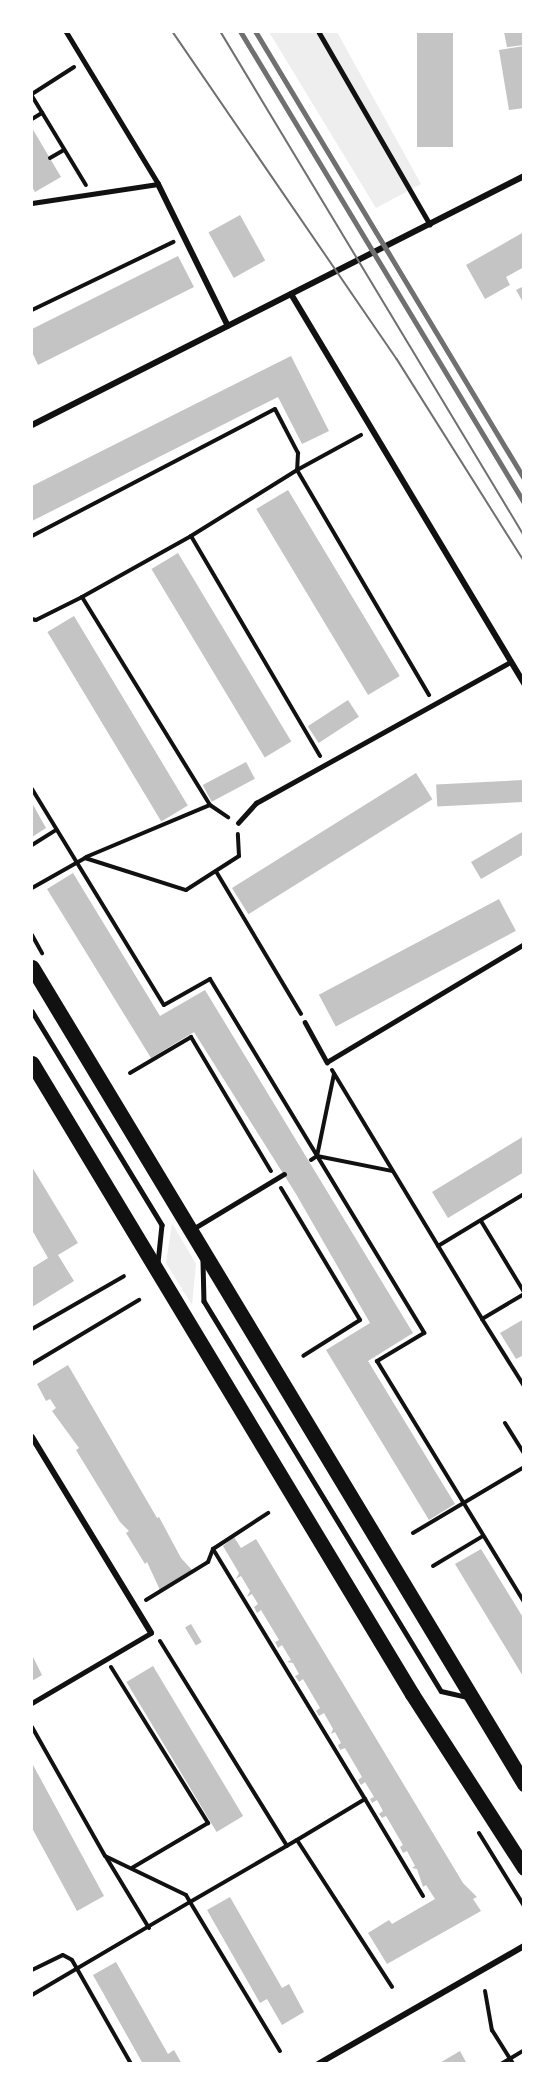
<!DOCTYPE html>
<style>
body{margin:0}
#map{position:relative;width:555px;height:2095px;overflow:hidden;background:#fff;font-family:Inter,sans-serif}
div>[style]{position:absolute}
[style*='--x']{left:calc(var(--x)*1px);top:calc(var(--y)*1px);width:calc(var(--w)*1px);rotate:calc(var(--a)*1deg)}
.green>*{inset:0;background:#eee}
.building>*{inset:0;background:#c4c4c4;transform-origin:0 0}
.path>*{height:4px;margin:-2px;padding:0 2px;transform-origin:2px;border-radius:2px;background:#111}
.service>*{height:4.5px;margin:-2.25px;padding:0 2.25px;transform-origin:2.25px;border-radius:2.25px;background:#111}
.minor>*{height:6px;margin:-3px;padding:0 3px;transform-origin:3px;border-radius:3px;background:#111}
.primary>*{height:15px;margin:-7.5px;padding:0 7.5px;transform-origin:7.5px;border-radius:7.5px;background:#111}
.tram>*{height:1.5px;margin:-0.75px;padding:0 0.75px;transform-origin:0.75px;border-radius:0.75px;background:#707070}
.rail>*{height:4.5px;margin:-2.25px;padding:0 2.25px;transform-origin:2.25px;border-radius:2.25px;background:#707070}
span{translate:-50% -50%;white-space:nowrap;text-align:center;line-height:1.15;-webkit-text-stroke:4.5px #fff;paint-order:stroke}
.frame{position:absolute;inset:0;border:33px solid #fff;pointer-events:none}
</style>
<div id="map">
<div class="green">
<div style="clip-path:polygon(269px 32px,337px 32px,421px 184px,376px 208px)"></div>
<div style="clip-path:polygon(172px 1223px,196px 1264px,192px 1305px,166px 1263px)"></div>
</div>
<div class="building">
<div style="left:417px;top:32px;width:36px;height:115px"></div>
<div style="clip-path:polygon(504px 32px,524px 32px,524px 45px,507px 47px)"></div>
<div style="clip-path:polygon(524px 46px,524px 108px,509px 110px,499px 50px)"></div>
<div style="clip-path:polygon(32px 128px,61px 177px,35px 192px,32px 187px)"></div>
<div style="left:240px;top:215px;width:52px;height:36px;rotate:61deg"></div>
<div style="clip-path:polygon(524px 232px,524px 267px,506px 277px,510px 285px,485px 299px,466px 265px)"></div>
<div style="clip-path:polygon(178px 256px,194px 287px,38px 365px,32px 352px,32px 329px)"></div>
<div style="clip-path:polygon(524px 286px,524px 304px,516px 290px)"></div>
<div style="clip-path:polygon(291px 356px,329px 431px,302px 444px,278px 397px,32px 521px,32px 486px)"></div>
<div style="left:288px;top:490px;width:217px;height:37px;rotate:59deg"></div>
<div style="left:178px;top:553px;width:220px;height:31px;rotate:59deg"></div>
<div style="left:74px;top:616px;width:221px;height:31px;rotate:59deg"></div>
<div style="left:348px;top:700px;width:20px;height:48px;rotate:57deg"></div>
<div style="left:246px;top:762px;width:19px;height:49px;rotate:62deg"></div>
<div style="left:416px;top:773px;width:31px;height:217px;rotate:58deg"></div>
<div style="left:523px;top:780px;width:22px;height:87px;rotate:87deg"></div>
<div style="clip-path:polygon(32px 803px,46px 828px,32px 837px)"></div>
<div style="clip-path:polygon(524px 831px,524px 854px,481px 879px,471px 862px)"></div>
<div style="clip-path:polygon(73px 873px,160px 1016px,205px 990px,413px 1333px,368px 1361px,455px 1504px,429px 1520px,326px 1350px,370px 1323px,296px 1194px,194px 1032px,151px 1058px,47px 889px)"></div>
<div style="left:499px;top:899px;width:36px;height:204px;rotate:62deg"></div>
<div style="clip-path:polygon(524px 1136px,524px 1172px,448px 1218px,432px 1192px)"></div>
<div style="clip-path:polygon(32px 1167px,78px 1243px,58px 1255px,74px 1281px,32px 1307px,32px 1268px,48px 1258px,32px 1230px)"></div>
<div style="clip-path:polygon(524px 1319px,524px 1355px,516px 1359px,500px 1333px)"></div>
<div style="clip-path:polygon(68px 1365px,157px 1518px,159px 1517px,181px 1558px,192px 1570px,160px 1590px,147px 1562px,145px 1564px,126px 1533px,129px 1531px,120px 1522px,76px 1450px,79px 1448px,52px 1411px,56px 1408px,50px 1399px,46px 1401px,37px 1384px)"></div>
<div style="clip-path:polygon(234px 1537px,241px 1548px,256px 1539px,463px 1883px,477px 1897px,473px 1899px,481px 1911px,387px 1964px,368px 1933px,389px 1920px,392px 1924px,435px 1899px,426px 1885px,423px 1887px,417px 1869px,412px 1868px,415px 1866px,407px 1851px,403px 1853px,400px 1847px,403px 1845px,386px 1816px,382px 1818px,379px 1814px,383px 1811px,377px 1800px,372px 1803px,370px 1799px,374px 1797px,365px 1782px,361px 1785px,358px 1780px,362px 1777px,345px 1748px,340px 1750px,338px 1745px,341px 1743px,335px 1732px,331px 1734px,333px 1729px,324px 1713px,319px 1716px,316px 1711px,320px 1708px,303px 1679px,299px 1682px,295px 1676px,299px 1674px,293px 1663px,287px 1662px,291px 1660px,282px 1645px,278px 1648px,275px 1642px,279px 1640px,261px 1610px,257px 1613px,254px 1607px,258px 1604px,252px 1594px,247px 1597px,250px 1591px,241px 1576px,236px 1579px,239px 1573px,223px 1546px)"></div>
<div style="clip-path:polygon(481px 1549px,524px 1619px,524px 1678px,455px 1564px)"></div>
<div style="left:191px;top:1624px;width:21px;height:7px;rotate:59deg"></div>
<div style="clip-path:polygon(32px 1655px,42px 1675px,32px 1681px)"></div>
<div style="left:153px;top:1666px;width:175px;height:31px;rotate:59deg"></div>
<div style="clip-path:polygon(32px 1763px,104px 1896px,77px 1911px,32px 1828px)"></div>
<div style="clip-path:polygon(230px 1897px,282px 1988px,289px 1984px,304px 2012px,282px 2025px,267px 1999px,260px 2003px,207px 1910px)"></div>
<div style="clip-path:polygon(116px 1962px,168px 2054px,174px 2050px,182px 2064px,143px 2064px,93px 1975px)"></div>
<div style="clip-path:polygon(460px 2051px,467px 2064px,438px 2064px)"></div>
</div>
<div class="path">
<div style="--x:32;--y:94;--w:50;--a:-32.7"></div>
<div style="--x:32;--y:96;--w:104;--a:58.8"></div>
<div style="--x:32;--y:119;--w:12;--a:-31"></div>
<div style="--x:50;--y:158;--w:16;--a:-30"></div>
<div style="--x:32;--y:310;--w:157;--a:-25.7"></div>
<div style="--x:32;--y:536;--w:274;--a:-27.6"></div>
<div style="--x:275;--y:409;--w:50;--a:62.4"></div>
<div style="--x:298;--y:453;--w:17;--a:93"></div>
<div style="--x:297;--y:470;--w:73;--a:-28.7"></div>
<div style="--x:191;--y:536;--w:255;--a:59.6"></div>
<div style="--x:82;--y:597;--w:244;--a:58.4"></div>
<div style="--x:210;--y:805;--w:22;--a:34"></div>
<div style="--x:32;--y:619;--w:4;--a:14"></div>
<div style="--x:36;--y:620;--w:51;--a:-26.6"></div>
<div style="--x:82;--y:597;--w:125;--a:-29.2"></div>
<div style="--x:191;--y:536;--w:125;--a:-31.9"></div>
<div style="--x:297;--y:470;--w:261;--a:59.6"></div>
<div style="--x:32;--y:789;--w:253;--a:58.6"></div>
<div style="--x:164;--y:1005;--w:53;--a:-29.5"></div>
<div style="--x:210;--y:979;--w:414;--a:58.8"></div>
<div style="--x:424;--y:1333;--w:55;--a:149.2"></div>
<div style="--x:377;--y:1361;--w:282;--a:58.6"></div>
<div style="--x:32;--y:845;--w:28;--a:-32"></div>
<div style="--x:86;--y:857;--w:134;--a:-22.8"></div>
<div style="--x:217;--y:873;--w:164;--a:59.2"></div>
<div style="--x:32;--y:888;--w:61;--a:-29.5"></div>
<div style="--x:85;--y:858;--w:106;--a:17.6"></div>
<div style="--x:186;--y:890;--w:63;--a:-32.7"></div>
<div style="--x:239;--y:856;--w:22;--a:-93"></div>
<div style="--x:32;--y:935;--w:21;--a:61"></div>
<div style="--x:332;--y:1070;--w:291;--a:58.9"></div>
<div style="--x:482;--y:1319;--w:49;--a:-30.8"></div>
<div style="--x:130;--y:1073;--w:71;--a:-30.5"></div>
<div style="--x:191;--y:1037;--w:156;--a:59.2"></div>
<div style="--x:334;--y:1074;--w:84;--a:101.7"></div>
<div style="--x:317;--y:1156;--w:76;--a:11.3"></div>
<div style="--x:311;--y:1160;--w:7;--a:-34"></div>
<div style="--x:281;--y:1188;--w:154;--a:59.1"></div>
<div style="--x:360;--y:1320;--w:67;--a:147.7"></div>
<div style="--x:481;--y:1221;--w:83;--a:58.8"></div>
<div style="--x:438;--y:1246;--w:100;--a:-31.2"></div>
<div style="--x:482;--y:1319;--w:79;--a:57.9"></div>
<div style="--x:32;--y:1329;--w:106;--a:-29.9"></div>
<div style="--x:32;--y:1364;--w:125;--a:-30.9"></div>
<div style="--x:505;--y:1423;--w:36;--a:58"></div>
<div style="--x:413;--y:1533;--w:129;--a:-30.7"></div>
<div style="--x:213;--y:1549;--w:293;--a:58.7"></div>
<div style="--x:365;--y:1799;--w:79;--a:148.9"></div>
<div style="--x:433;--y:1566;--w:58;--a:-31"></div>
<div style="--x:146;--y:1600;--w:73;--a:-31.5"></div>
<div style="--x:208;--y:1562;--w:14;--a:-69"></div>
<div style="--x:213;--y:1549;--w:66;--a:-33.2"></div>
<div style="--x:160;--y:1641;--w:241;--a:58.2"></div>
<div style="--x:111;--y:1667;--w:184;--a:58.1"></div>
<div style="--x:208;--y:1823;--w:88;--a:149.4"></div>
<div style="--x:32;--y:1727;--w:148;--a:60.5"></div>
<div style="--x:105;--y:1856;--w:90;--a:25.7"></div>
<div style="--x:186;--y:1895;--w:8;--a:60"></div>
<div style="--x:190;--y:1902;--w:124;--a:-30.1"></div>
<div style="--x:297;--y:1840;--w:175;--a:57.1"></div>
<div style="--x:365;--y:1799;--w:113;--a:59.1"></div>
<div style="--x:479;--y:1833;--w:86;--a:58.3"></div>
<div style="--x:106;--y:1857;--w:83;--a:58.8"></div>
<div style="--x:32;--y:1970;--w:34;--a:-26"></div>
<div style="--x:63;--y:1955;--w:10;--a:29"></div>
<div style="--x:72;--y:1960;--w:120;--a:60.4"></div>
<div style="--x:485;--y:1991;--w:40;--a:80"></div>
<div style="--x:492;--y:2030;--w:40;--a:58"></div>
<div style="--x:32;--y:1995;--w:183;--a:-30.5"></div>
<div style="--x:190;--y:1902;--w:174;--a:58.9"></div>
<div style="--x:501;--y:2064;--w:27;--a:-31"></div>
</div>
<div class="service">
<div style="--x:319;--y:32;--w:222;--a:60"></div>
<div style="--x:32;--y:203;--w:127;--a:-8.6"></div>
<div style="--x:158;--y:184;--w:178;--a:-121.2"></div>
<div style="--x:238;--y:823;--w:27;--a:-48"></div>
<div style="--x:256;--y:803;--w:291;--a:-29"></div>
<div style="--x:32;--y:1011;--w:250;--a:58.7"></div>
<div style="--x:162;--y:1225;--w:38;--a:96"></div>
<div style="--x:305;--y:1022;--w:46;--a:61.2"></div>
<div style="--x:327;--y:1062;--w:230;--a:-30.9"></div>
<div style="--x:193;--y:1229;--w:106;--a:-31.1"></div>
<div style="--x:203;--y:1261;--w:40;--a:88.6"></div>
<div style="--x:204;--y:1301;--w:456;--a:58.7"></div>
<div style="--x:441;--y:1691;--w:27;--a:13"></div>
<div style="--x:32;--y:1703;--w:138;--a:-30.5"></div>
</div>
<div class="minor">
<div style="--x:158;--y:184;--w:158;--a:63.8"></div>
<div style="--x:291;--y:294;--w:454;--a:59.1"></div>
<div style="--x:32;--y:425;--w:551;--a:-26.84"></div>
<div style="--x:32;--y:1437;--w:229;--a:58.7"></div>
<div style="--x:318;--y:2064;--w:237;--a:-29.8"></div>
</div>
<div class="primary">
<div style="--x:32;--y:967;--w:954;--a:58.94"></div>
<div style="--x:32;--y:1063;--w:737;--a:58.94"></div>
<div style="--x:412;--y:1694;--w:207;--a:57.2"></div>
</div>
<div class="tram">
<div style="--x:173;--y:32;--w:396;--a:55.6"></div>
<div style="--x:397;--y:359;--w:239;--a:57.8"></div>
<div style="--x:221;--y:32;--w:587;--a:58.94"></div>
</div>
<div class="rail">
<div style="--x:241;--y:32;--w:549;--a:58.95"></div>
<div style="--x:256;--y:32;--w:520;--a:59"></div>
</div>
<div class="frame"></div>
</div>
